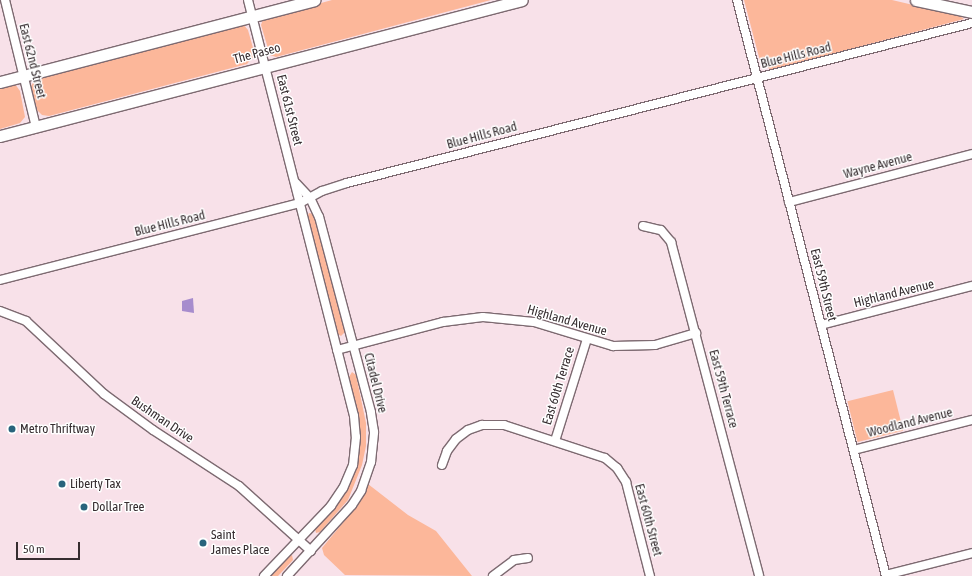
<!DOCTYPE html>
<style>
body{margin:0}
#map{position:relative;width:972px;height:576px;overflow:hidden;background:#f8e1e9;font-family:"Asap Condensed",sans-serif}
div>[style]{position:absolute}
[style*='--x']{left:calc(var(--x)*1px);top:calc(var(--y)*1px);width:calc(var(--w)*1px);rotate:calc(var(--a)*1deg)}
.green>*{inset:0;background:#fcb79a;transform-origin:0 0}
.water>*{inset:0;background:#a78ccd}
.roads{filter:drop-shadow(1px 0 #7d6a71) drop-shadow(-1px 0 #7d6a71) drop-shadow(0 1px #7d6a71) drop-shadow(0 -1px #7d6a71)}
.minor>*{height:8px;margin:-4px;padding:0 4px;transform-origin:4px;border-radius:4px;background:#fff}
.major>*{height:11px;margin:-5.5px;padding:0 5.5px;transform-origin:5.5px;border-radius:5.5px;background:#fff}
.dots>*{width:11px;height:11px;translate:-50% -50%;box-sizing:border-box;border:2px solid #fff;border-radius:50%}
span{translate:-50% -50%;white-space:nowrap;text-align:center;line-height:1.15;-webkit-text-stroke:3px #fff;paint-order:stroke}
.street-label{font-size:13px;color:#362d30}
.poi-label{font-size:13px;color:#362d30}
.left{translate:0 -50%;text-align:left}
.scale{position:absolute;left:16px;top:542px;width:64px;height:18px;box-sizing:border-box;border:2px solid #362d30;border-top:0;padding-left:5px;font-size:12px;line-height:14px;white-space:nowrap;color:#362d30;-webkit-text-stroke:3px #fff;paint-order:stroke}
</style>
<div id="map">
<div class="green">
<div style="clip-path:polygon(332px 0,491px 0,276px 57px,270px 55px,261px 25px,263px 19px)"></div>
<div style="clip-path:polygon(744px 0,892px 0,960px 16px,964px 19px,771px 70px,760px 61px)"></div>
<div style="clip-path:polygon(243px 24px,248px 30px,255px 55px,247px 64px,49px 116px,42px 115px,37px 110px,31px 86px,36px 78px)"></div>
<div style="clip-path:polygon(15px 84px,20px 91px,25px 117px,20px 123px,0 129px,0 87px)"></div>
<div style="clip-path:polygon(309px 213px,314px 214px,345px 332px,341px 336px,338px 334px,307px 217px)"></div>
<div style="clip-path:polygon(352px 372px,356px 375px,366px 423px,366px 446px,362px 465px,348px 500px,320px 532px,316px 533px,315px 528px,336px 506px,357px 460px,360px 427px,349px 377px)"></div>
<div style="left:893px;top:390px;width:42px;height:47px;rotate:76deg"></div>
<div style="clip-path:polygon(368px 484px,408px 515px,436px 531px,472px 576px,345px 575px,324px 555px,322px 548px,351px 513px)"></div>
<div style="clip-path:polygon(292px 555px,293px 560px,278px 576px,269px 576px,288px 557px)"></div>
</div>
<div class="water">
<div style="clip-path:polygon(193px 298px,194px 313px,182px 311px,182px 301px)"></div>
</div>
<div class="roads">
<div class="minor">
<div style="--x:5;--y:0;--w:131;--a:76.3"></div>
<div style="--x:248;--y:0;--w:429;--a:75.7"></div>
<div style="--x:354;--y:416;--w:21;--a:85"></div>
<div style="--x:356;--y:437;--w:28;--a:96"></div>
<div style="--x:353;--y:465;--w:25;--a:113"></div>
<div style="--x:343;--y:488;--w:22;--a:124"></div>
<div style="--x:331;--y:506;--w:97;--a:133.7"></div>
<div style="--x:737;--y:0;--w:595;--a:75.5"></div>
<div style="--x:789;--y:202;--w:189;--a:-14.7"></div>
<div style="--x:643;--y:226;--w:18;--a:13"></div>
<div style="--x:661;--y:230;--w:16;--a:50"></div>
<div style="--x:671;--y:242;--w:345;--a:75.2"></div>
<div style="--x:0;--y:280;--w:310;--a:-14.4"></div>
<div style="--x:300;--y:203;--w:25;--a:-29"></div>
<div style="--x:322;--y:191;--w:26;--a:-18"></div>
<div style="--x:347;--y:183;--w:645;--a:-14.36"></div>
<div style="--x:0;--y:311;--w:28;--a:21"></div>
<div style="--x:26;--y:321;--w:107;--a:43.1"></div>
<div style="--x:104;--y:394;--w:61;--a:36.3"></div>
<div style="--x:153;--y:430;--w:103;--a:33.1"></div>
<div style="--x:239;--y:486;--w:97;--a:42.1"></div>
<div style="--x:821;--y:325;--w:156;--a:-14.5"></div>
<div style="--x:337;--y:350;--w:110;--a:-14.8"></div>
<div style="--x:443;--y:322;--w:40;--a:-7.1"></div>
<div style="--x:483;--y:317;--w:51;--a:5.6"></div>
<div style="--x:534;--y:322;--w:83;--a:16.9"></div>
<div style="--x:613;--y:346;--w:42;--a:-1.4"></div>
<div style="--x:655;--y:345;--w:43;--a:-16.3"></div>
<div style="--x:555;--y:441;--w:107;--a:-72.6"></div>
<div style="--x:854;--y:450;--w:122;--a:-14.3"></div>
<div style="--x:442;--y:465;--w:15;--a:-70"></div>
<div style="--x:447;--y:451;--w:15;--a:-53"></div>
<div style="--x:456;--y:439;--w:15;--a:-37"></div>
<div style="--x:468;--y:430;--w:15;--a:-20"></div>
<div style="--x:482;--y:425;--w:22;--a:0"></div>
<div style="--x:504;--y:425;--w:106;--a:18.1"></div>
<div style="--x:605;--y:458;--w:16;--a:40"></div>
<div style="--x:617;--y:468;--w:17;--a:57"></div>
<div style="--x:626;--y:482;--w:97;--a:75.7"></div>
<div style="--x:886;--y:575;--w:89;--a:-14.3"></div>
<div style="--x:287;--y:576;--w:96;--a:-47.5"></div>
<div style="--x:352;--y:505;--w:17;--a:-57"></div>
<div style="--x:361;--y:491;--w:31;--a:-71"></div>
<div style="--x:371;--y:462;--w:30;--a:-84"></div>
<div style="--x:374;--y:432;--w:20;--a:-99"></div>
<div style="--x:371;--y:412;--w:202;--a:-104.9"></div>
<div style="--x:319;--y:217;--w:21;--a:-115"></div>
<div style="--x:310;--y:198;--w:21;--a:-133"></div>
<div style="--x:493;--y:576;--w:26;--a:-37"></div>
<div style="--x:514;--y:560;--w:14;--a:-8"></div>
</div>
<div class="major">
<div style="--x:916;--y:0;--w:57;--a:12.1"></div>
<div style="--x:0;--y:82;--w:325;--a:-14.6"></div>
<div style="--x:0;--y:136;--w:539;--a:-14.6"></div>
</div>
</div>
<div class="dots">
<div style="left:12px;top:429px;background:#28647c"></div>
<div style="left:62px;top:484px;background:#28647c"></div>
<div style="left:84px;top:507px;background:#28647c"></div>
<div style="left:203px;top:543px;background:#28647c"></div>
</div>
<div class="street-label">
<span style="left:257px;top:54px;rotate:-15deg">The Paseo</span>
<span style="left:796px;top:56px;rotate:-14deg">Blue Hills Road</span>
<span style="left:32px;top:61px;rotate:76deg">East 62nd Street</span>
<span style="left:289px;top:110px;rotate:76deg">East 61st Street</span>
<span style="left:482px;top:136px;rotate:-15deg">Blue Hills Road</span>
<span style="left:878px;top:166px;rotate:-15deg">Wayne Avenue</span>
<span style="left:170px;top:224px;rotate:-14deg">Blue Hills Road</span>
<span style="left:823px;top:285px;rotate:76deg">East 59th Street</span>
<span style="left:894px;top:294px;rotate:-14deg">Highland Avenue</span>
<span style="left:567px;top:321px;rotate:16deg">Highland Avenue</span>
<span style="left:375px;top:383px;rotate:76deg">Citadel Drive</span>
<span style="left:559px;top:386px;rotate:-73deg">East 60th Terrace</span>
<span style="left:723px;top:389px;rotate:75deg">East 59th Terrace</span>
<span style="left:162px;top:420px;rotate:34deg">Bushman Drive</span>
<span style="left:910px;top:423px;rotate:-14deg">Woodland Avenue</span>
<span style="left:648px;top:520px;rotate:75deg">East 60th Street</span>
</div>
<div class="poi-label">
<span class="left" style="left:20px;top:429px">Metro Thriftway</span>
<span class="left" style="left:70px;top:484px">Liberty Tax</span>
<span class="left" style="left:92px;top:507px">Dollar Tree</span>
<span class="left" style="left:211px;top:543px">Saint<br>James Place</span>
</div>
<div class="scale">50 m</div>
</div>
